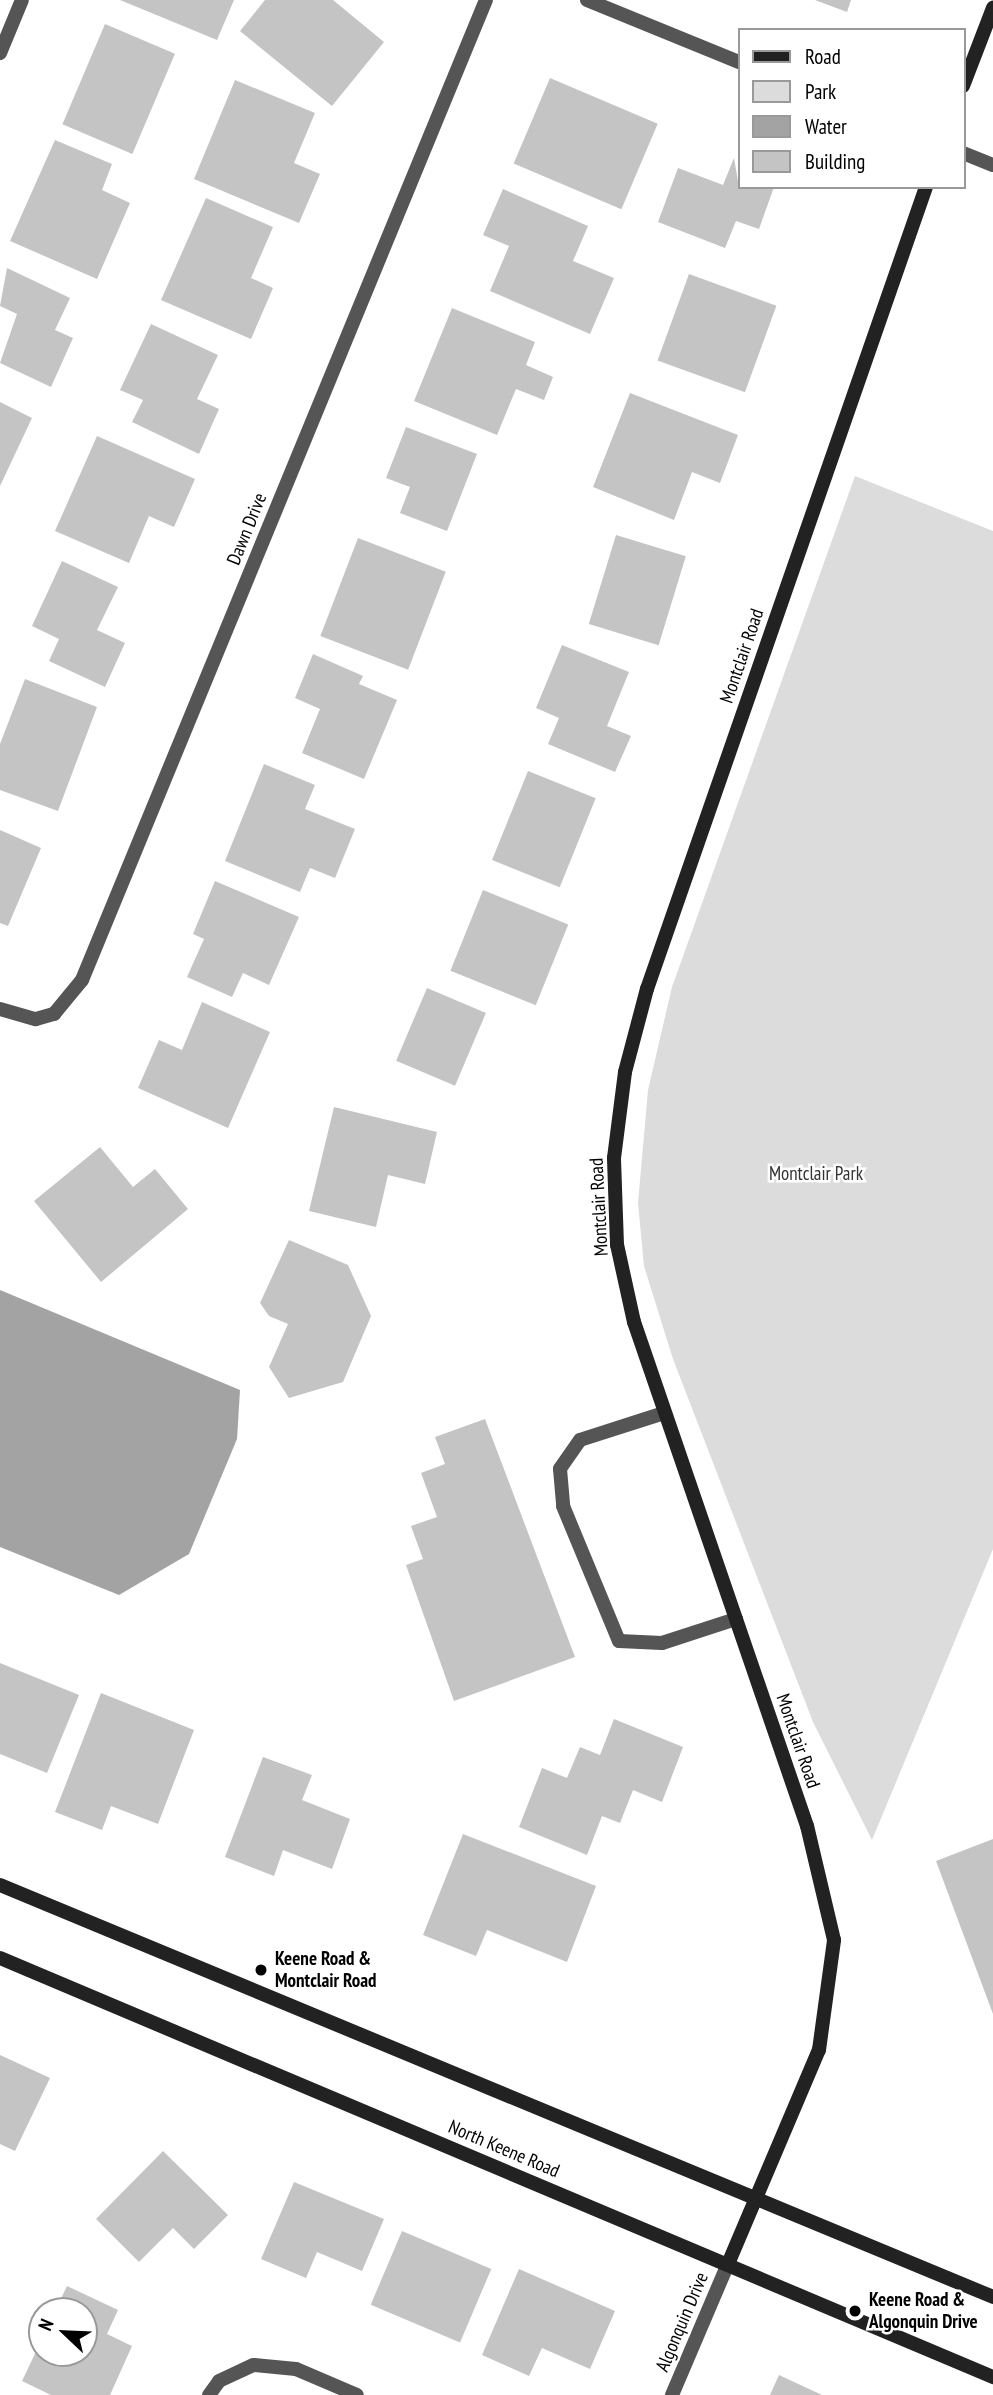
<!DOCTYPE html>
<style>
body{margin:0}
#map{position:relative;width:993px;height:2395px;overflow:hidden;background:#fff;font-family:"PT Sans Narrow",sans-serif}
div>[style]{position:absolute}
[style*='--x']{left:calc(var(--x)*1px);top:calc(var(--y)*1px);width:calc(var(--w)*1px);rotate:calc(var(--a)*1deg)}
.green>*{inset:0;background:#dcdcdc}
.water>*{inset:0;background:#a3a3a3}
.building>*{inset:0;background:#c4c4c4;transform-origin:0 0}
.lane>*{height:14px;margin:-7px;padding:0 7px;transform-origin:7px;border-radius:7px;background:#555}
.street>*{height:14px;margin:-7px;padding:0 7px;transform-origin:7px;border-radius:7px;background:#555}
.secondary>*{height:14px;margin:-7px;padding:0 7px;transform-origin:7px;border-radius:7px;background:#222}
.dots>*{width:19px;height:19px;translate:-50% -50%;box-sizing:border-box;border:4px solid #fff;border-radius:50%}
span{translate:-50% -50%;white-space:nowrap;text-align:center;line-height:1.15;-webkit-text-stroke:5px #fff;paint-order:stroke}
.street-label{font-size:19px;color:#000}
.park-label{font-size:19px;color:#333}
.poi-label{font-size:19px;color:#000;font-weight:700}
.left{translate:0 -50%;text-align:left}
.legend{position:absolute;left:738px;top:28px;width:228px;height:161px;box-sizing:border-box;background:#fff;border:2px solid #999;margin:0;padding:9px 12px;list-style:none;font-size:21px;color:#000}
.legend li{display:flex;align-items:center;gap:14px;height:35px}
.legend b{width:35px;border:2px solid #999}
.north{position:absolute;left:28px;top:2297px;width:70px;height:70px;box-sizing:border-box;background:#fff;border:2px solid #999;border-radius:50%;rotate:293deg;font-size:19px;font-weight:700;line-height:28px;text-align:center;color:#000}
.north::after{content:'';display:block;margin:auto;width:24px;height:32px;background:#000;clip-path:polygon(50% 0,100% 100%,50% 72%,0 100%)}
</style>
<div id="map">
<div class="green">
<div style="clip-path:polygon(855px 476px,993px 531px,993px 1549px,872px 1840px,813px 1722px,673px 1359px,644px 1266px,638px 1203px,648px 1090px,672px 987px)"></div>
</div>
<div class="water">
<div style="clip-path:polygon(0 1290px,240px 1390px,237px 1439px,189px 1554px,119px 1595px,0 1547px)"></div>
</div>
<div class="building">
<div style="clip-path:polygon(120px 0,234px 0,217px 40px)"></div>
<div style="clip-path:polygon(265px 0,333px 0,384px 42px,332px 106px,240px 31px)"></div>
<div style="clip-path:polygon(815px 0,851px 0,847px 12px)"></div>
<div style="left:105px;top:24px;width:76px;height:109px;rotate:23deg"></div>
<div style="left:550px;top:78px;width:117px;height:93px;rotate:23deg"></div>
<div style="clip-path:polygon(235px 80px,315px 113px,294px 163px,320px 174px,299px 223px,194px 179px)"></div>
<div style="clip-path:polygon(55px 140px,112px 164px,102px 190px,130px 203px,97px 279px,10px 241px)"></div>
<div style="clip-path:polygon(734px 158px,739px 187px,774px 187px,759px 229px,736px 221px,725px 248px,658px 222px,678px 168px,723px 185px)"></div>
<div style="clip-path:polygon(503px 189px,588px 226px,573px 261px,614px 278px,590px 334px,490px 291px,509px 246px,483px 235px)"></div>
<div style="clip-path:polygon(206px 198px,273px 227px,251px 278px,273px 288px,251px 339px,161px 300px)"></div>
<div style="clip-path:polygon(7px 268px,70px 298px,55px 330px,73px 338px,51px 387px,0 363px,17px 314px,0 306px)"></div>
<div style="left:689px;top:274px;width:93px;height:92px;rotate:20deg"></div>
<div style="clip-path:polygon(452px 308px,535px 342px,526px 365px,553px 377px,544px 400px,516px 389px,497px 435px,414px 401px)"></div>
<div style="clip-path:polygon(151px 324px,218px 355px,197px 399px,219px 409px,199px 454px,132px 422px,143px 400px,120px 390px)"></div>
<div style="clip-path:polygon(630px 393px,738px 435px,720px 483px,692px 472px,674px 520px,593px 487px)"></div>
<div style="clip-path:polygon(0 402px,32px 418px,0 486px)"></div>
<div style="clip-path:polygon(406px 427px,477px 454px,447px 531px,400px 513px,410px 487px,386px 478px)"></div>
<div style="clip-path:polygon(97px 436px,195px 479px,174px 527px,149px 516px,129px 563px,55px 531px)"></div>
<div style="left:616px;top:535px;width:73px;height:93px;rotate:17deg"></div>
<div style="left:358px;top:538px;width:94px;height:105px;rotate:21deg"></div>
<div style="clip-path:polygon(62px 561px,118px 587px,97px 630px,125px 643px,105px 687px,49px 661px,59px 639px,32px 626px)"></div>
<div style="clip-path:polygon(562px 645px,629px 672px,607px 726px,631px 736px,615px 772px,548px 744px,559px 718px,536px 708px)"></div>
<div style="clip-path:polygon(313px 654px,363px 676px,359px 684px,397px 700px,364px 779px,302px 753px,320px 709px,295px 698px)"></div>
<div style="clip-path:polygon(25px 679px,97px 707px,58px 811px,0 790px,0 744px)"></div>
<div style="clip-path:polygon(264px 764px,315px 785px,305px 809px,355px 829px,335px 878px,310px 868px,300px 892px,225px 861px)"></div>
<div style="left:528px;top:771px;width:73px;height:96px;rotate:22deg"></div>
<div style="clip-path:polygon(0 830px,41px 848px,8px 926px,0 923px)"></div>
<div style="clip-path:polygon(215px 881px,299px 917px,269px 985px,243px 973px,232px 997px,187px 977px,204px 939px,193px 934px)"></div>
<div style="left:483px;top:890px;width:92px;height:87px;rotate:22deg"></div>
<div style="left:427px;top:988px;width:64px;height:79px;rotate:23deg"></div>
<div style="clip-path:polygon(202px 1002px,270px 1032px,228px 1128px,138px 1088px,159px 1040px,182px 1050px)"></div>
<div style="clip-path:polygon(334px 1107px,437px 1132px,425px 1184px,388px 1175px,376px 1227px,309px 1211px)"></div>
<div style="clip-path:polygon(100px 1147px,133px 1187px,155px 1169px,188px 1209px,101px 1282px,34px 1201px)"></div>
<div style="clip-path:polygon(289px 1240px,348px 1265px,371px 1316px,343px 1382px,289px 1398px,269px 1367px,288px 1324px,269px 1316px,260px 1303px)"></div>
<div style="clip-path:polygon(485px 1419px,575px 1657px,454px 1701px,406px 1565px,423px 1559px,411px 1526px,437px 1517px,421px 1473px,445px 1464px,435px 1437px)"></div>
<div style="clip-path:polygon(0 1663px,79px 1695px,47px 1773px,0 1754px)"></div>
<div style="clip-path:polygon(101px 1693px,194px 1730px,158px 1824px,111px 1806px,102px 1830px,55px 1812px)"></div>
<div style="clip-path:polygon(614px 1719px,683px 1747px,662px 1802px,633px 1790px,620px 1823px,602px 1816px,587px 1855px,519px 1827px,542px 1768px,567px 1778px,580px 1747px,600px 1755px)"></div>
<div style="clip-path:polygon(263px 1757px,312px 1775px,302px 1800px,350px 1819px,332px 1869px,283px 1850px,274px 1876px,225px 1857px)"></div>
<div style="clip-path:polygon(463px 1834px,596px 1886px,567px 1962px,487px 1930px,476px 1956px,423px 1935px)"></div>
<div style="clip-path:polygon(993px 1839px,993px 2014px,936px 1861px)"></div>
<div style="clip-path:polygon(0 2055px,50px 2078px,15px 2151px,0 2144px)"></div>
<div style="clip-path:polygon(163px 2151px,228px 2215px,194px 2249px,173px 2228px,139px 2262px,96px 2219px)"></div>
<div style="clip-path:polygon(294px 2182px,384px 2219px,362px 2271px,317px 2252px,306px 2278px,261px 2259px)"></div>
<div style="left:402px;top:2231px;width:97px;height:80px;rotate:23deg"></div>
<div style="clip-path:polygon(519px 2269px,615px 2311px,590px 2369px,542px 2348px,529px 2376px,482px 2355px)"></div>
<div style="clip-path:polygon(67px 2286px,118px 2310px,107px 2334px,132px 2346px,110px 2395px,51px 2395px,22px 2381px,42px 2339px,42px 2353px,84px 2353px,84px 2311px,55px 2311px)"></div>
<div style="clip-path:polygon(779px 2375px,822px 2395px,770px 2395px)"></div>
</div>
<div class="lane">
<div style="--x:664;--y:1413;--w:88;--a:162.2"></div>
<div style="--x:580;--y:1440;--w:35;--a:125"></div>
<div style="--x:560;--y:1469;--w:37;--a:85"></div>
<div style="--x:563;--y:1506;--w:146;--a:67.5"></div>
<div style="--x:619;--y:1641;--w:43;--a:2.7"></div>
<div style="--x:662;--y:1643;--w:78;--a:-18"></div>
</div>
<div class="street">
<div style="--x:587;--y:0;--w:164;--a:22.2"></div>
<div style="--x:0;--y:53;--w:57;--a:-67.5"></div>
<div style="--x:963;--y:153;--w:32;--a:22"></div>
<div style="--x:0;--y:1009;--w:37;--a:16"></div>
<div style="--x:36;--y:1019;--w:19;--a:-16"></div>
<div style="--x:54;--y:1014;--w:44;--a:-50.5"></div>
<div style="--x:82;--y:980;--w:1060;--a:-67.6"></div>
<div style="--x:209;--y:2395;--w:17;--a:-54"></div>
<div style="--x:219;--y:2381;--w:38;--a:-25"></div>
<div style="--x:254;--y:2365;--w:42;--a:5.4"></div>
<div style="--x:296;--y:2369;--w:66;--a:23.1"></div>
<div style="--x:672;--y:2395;--w:142;--a:-66.9"></div>
</div>
<div class="secondary">
<div style="--x:963;--y:86;--w:84;--a:-69"></div>
<div style="--x:0;--y:1885;--w:1075;--a:22.53"></div>
<div style="--x:0;--y:1958;--w:1078;--a:22.88"></div>
<div style="--x:728;--y:2264;--w:233;--a:-67"></div>
<div style="--x:819;--y:2050;--w:111;--a:-82.2"></div>
<div style="--x:834;--y:1940;--w:117;--a:-103.3"></div>
<div style="--x:807;--y:1826;--w:533;--a:-108.94"></div>
<div style="--x:634;--y:1322;--w:79;--a:-102.4"></div>
<div style="--x:617;--y:1245;--w:87;--a:-92"></div>
<div style="--x:614;--y:1158;--w:87;--a:-82.7"></div>
<div style="--x:625;--y:1072;--w:86;--a:-75.2"></div>
<div style="--x:647;--y:989;--w:849;--a:-70.82"></div>
</div>
<div class="dots">
<div style="left:261px;top:1970px;background:#000"></div>
<div style="left:855px;top:2311px;background:#000"></div>
</div>
<div class="street-label">
<span style="left:247px;top:529px;rotate:-68deg">Dawn Drive</span>
<span style="left:742px;top:656px;rotate:-71deg">Montclair Road</span>
<span style="left:599px;top:1207px;rotate:-93deg">Montclair Road</span>
<span style="left:798px;top:1741px;rotate:71deg">Montclair Road</span>
<span style="left:504px;top:2149px;rotate:23deg">North Keene Road</span>
<span style="left:682px;top:2322px;rotate:-67deg">Algonquin Drive</span>
</div>
<div class="park-label">
<span style="left:816px;top:1174px">Montclair Park</span>
</div>
<div class="poi-label">
<span class="left" style="left:275px;top:1970px">Keene Road &amp;<br>Montclair Road</span>
<span class="left" style="left:869px;top:2311px">Keene Road &amp;<br>Algonquin Drive</span>
</div>
<ul class="legend">
<li><b style="height:9px;background:#222"></b>Road</li>
<li><b style="height:19px;background:#dcdcdc"></b>Park</li>
<li><b style="height:19px;background:#a3a3a3"></b>Water</li>
<li><b style="height:19px;background:#c4c4c4"></b>Building</li>
</ul>
<div class="north">N</div>
</div>
